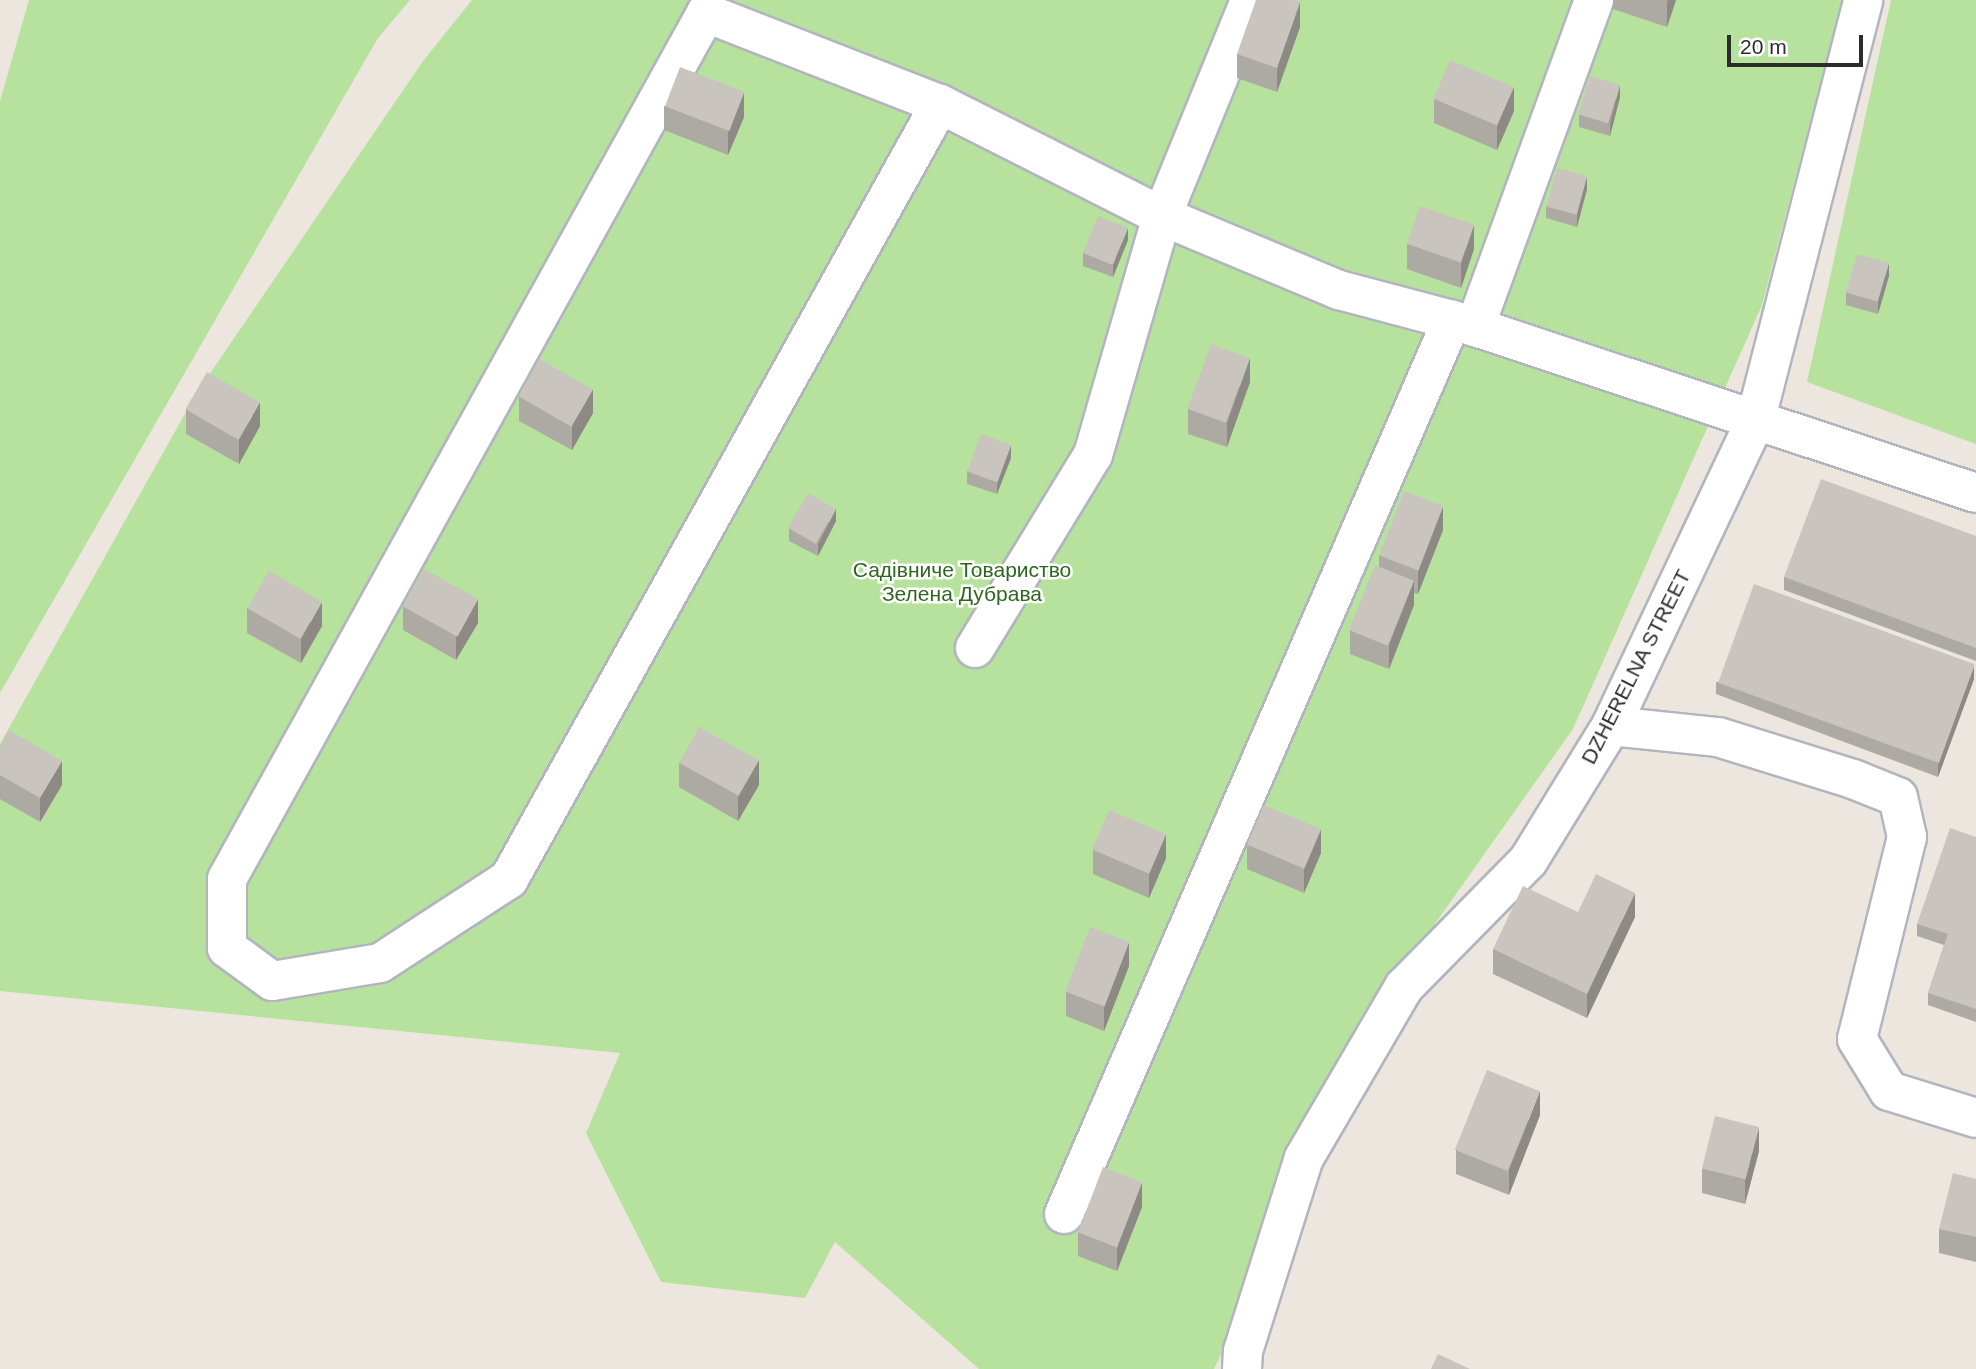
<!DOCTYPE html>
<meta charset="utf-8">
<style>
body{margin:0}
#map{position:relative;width:1976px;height:1369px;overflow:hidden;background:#ede6de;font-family:Helvetica,sans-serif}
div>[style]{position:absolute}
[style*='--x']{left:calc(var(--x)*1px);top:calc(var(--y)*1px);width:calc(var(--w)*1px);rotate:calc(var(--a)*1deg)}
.green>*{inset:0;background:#b6e29d}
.roads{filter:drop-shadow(2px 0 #b2b5bf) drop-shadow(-2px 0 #b2b5bf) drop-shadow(0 2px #b2b5bf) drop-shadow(0 -2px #b2b5bf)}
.minor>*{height:38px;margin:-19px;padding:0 19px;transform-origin:19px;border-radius:19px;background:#fff}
.wall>*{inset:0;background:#ada9a3}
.shaded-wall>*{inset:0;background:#8d8984}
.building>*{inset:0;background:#c9c4bd;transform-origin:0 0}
span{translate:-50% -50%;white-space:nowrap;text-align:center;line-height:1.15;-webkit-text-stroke:5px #fff;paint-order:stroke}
.park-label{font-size:21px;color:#2e671d}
.street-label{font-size:21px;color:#2c2c2c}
.scale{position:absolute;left:1727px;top:35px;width:136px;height:32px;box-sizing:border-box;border:4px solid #2c2c2c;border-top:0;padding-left:9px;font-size:21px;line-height:24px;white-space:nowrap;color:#2c2c2c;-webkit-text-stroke:5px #fff;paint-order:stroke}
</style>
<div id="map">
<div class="green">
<div style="clip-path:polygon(29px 0,410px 0,378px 38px,0 693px,0 101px)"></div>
<div style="clip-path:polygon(472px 0,1842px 0,1762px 305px,1573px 729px,1398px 976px,1214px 1369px,979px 1369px,835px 1242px,805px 1298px,661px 1282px,586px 1133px,620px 1053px,0 991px,0 744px,196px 394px,423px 61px)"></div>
<div style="clip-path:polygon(1891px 0,1976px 0,1976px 444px,1807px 382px)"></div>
</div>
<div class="roads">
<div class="minor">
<div style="--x:940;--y:104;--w:887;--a:119.08"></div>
<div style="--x:509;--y:879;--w:154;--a:146.9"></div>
<div style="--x:380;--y:963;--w:109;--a:170.5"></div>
<div style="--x:272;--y:981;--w:56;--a:-143.7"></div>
<div style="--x:227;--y:948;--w:69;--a:-90"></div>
<div style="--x:227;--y:879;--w:990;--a:-61.05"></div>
<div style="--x:706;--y:13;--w:251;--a:21.3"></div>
<div style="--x:940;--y:104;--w:249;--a:26.8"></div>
<div style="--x:1162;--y:216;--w:192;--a:22.7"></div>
<div style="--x:1339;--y:290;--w:117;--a:14.9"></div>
<div style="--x:1475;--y:327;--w:528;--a:18.33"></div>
<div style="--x:975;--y:648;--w:226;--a:-58.6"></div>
<div style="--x:1093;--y:455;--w:249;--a:-73.9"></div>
<div style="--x:1162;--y:216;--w:233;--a:-67.8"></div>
<div style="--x:1611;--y:726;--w:108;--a:5.9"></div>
<div style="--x:1718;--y:737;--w:141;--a:17.3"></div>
<div style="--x:1853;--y:779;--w:48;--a:21.8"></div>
<div style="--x:1898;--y:797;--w:41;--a:77.3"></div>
<div style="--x:1907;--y:837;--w:208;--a:103.9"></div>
<div style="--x:1857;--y:1039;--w:61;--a:58.4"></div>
<div style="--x:1889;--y:1091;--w:91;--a:17.2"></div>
<div style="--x:1064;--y:1214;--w:975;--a:-66.54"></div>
<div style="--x:1452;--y:320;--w:24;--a:17"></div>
<div style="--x:1475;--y:327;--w:348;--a:-70"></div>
<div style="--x:1242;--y:1369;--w:18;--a:-87"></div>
<div style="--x:1243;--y:1351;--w:202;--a:-72.5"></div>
<div style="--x:1304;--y:1158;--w:198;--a:-59.7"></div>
<div style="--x:1404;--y:987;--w:177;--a:-45.5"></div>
<div style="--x:1528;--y:861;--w:158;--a:-58.4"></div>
<div style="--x:1611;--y:726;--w:336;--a:-64.7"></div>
<div style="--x:1755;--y:422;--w:436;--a:-75.6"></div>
</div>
</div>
<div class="wall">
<div style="clip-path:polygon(1613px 0,1676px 0,1667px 27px,1613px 9px)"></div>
<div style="clip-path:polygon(1300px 27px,1277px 92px,1237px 78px,1237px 54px)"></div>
<div style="clip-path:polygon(1620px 97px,1610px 136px,1579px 127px,1579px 114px)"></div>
<div style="clip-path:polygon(1434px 99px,1514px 111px,1497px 150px,1434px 123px)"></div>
<div style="clip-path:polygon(664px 106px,744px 117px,728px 155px,664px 130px)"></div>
<div style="clip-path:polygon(1587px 189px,1577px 227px,1546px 218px,1546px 206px)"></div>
<div style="clip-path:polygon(1128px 240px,1113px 277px,1083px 266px,1083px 253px)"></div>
<div style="clip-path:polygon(1407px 244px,1474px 249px,1461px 288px,1407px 269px)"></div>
<div style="clip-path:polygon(1889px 276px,1878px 314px,1846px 305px,1846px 292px)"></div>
<div style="clip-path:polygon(1250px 382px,1227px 447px,1188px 434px,1188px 409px)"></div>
<div style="clip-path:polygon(519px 396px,593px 413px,572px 450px,519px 421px)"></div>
<div style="clip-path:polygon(186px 409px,260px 426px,239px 464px,186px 434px)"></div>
<div style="clip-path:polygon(1011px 458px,997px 494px,967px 484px,967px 471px)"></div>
<div style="clip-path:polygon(836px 521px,818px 556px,789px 541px,789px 528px)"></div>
<div style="clip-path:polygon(1443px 530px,1418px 594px,1414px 593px,1414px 605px,1389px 669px,1350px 654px,1350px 630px,1379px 567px,1379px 555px)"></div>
<div style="clip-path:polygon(1976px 536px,1976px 661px,1784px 590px,1784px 577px)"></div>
<div style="clip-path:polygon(403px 606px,478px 623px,456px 660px,403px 630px)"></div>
<div style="clip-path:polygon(247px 608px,322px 626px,301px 663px,247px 633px)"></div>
<div style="clip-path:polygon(1974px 679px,1938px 777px,1716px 694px,1716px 682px)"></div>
<div style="clip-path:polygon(0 746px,62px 785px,40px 822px,0 799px)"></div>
<div style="clip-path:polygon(679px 763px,759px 785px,738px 821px,679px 787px)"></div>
<div style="clip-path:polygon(1976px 837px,1976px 1022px,1928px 1005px,1928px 993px,1944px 945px,1917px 936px,1917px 924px)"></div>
<div style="clip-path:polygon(1247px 845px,1321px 853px,1304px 893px,1247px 869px)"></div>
<div style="clip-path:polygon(1093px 850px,1166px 858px,1149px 898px,1093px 874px)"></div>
<div style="clip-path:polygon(1635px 917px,1587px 1018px,1493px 974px,1493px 949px)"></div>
<div style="clip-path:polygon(1129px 966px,1104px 1031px,1066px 1016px,1066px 992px)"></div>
<div style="clip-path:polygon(1540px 1115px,1509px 1195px,1456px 1174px,1456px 1150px)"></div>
<div style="clip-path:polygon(1759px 1151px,1745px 1204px,1702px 1193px,1702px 1168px)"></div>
<div style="clip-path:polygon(1976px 1179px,1976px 1262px,1939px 1253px,1939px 1229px)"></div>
<div style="clip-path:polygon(1142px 1207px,1117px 1271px,1078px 1256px,1078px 1232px)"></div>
</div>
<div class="shaded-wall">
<div style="clip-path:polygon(1668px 0,1676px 0,1667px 27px,1667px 3px)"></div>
<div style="clip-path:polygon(1300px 2px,1300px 27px,1277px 92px,1277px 68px)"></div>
<div style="clip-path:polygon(1620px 85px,1620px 97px,1610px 136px,1610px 123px)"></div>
<div style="clip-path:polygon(1514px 87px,1514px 111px,1497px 150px,1497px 125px)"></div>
<div style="clip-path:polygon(744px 92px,744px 117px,728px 155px,728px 131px)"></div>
<div style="clip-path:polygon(1587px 176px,1587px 189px,1577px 227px,1577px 215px)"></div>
<div style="clip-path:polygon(1474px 225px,1474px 249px,1461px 288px,1461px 263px)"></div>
<div style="clip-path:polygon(1128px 228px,1128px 240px,1113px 277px,1113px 265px)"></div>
<div style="clip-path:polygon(1889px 263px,1889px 276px,1878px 314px,1878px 301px)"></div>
<div style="clip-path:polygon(1250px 358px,1250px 382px,1227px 447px,1227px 423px)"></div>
<div style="clip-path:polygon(593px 389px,593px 413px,572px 450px,572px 426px)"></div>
<div style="clip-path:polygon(260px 402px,260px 426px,239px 464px,239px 440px)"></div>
<div style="clip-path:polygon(1011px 445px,1011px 458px,997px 494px,997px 482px)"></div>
<div style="clip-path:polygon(1443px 506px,1443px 530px,1418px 594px,1418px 570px)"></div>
<div style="clip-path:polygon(836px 509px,836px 521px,818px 556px,818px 544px)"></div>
<div style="clip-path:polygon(1414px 581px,1414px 605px,1389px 669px,1389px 645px)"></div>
<div style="clip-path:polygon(478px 599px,478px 623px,456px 660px,456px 636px)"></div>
<div style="clip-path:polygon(322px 602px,322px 626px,301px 663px,301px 639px)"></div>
<div style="clip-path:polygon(1974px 666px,1974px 679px,1938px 777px,1938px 765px)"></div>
<div style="clip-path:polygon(759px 760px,759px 785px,738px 821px,738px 797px)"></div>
<div style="clip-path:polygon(62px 761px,62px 785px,40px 822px,40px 798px)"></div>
<div style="clip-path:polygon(1321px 829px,1321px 853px,1304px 893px,1304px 868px)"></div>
<div style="clip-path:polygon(1166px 834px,1166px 858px,1149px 898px,1149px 873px)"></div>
<div style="clip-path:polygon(1635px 893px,1635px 917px,1587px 1018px,1587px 994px)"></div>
<div style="clip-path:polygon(1129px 942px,1129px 966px,1104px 1031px,1104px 1007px)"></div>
<div style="clip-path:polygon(1540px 1091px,1540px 1115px,1509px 1195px,1509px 1170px)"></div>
<div style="clip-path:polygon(1759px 1127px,1759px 1151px,1745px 1204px,1745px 1180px)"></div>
<div style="clip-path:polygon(1142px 1182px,1142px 1207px,1117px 1271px,1117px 1247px)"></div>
</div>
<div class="building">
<div style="clip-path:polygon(1256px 0,1293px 0,1300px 2px,1277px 68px,1237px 54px)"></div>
<div style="left:1450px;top:60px;width:69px;height:42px;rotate:23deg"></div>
<div style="left:680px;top:67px;width:69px;height:42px;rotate:21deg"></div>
<div style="left:1590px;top:76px;width:31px;height:40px;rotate:17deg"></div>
<div style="left:1557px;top:168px;width:31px;height:40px;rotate:15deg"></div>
<div style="left:1420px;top:206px;width:57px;height:40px;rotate:19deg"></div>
<div style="left:1098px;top:216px;width:32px;height:40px;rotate:22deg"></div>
<div style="left:1857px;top:254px;width:33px;height:40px;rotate:16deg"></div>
<div style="left:1211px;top:344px;width:41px;height:69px;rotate:20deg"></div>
<div style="left:540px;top:359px;width:61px;height:43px;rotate:30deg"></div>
<div style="left:207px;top:372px;width:61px;height:43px;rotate:30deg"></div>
<div style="left:981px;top:434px;width:32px;height:40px;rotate:20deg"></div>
<div style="clip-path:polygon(1821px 479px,1976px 536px,1976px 648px,1784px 577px)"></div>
<div style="left:1404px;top:491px;width:42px;height:69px;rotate:21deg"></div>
<div style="left:808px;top:493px;width:32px;height:40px;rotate:30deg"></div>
<div style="left:1375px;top:565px;width:42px;height:70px;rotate:22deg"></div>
<div style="left:424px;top:569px;width:62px;height:43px;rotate:29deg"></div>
<div style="left:269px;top:571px;width:61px;height:43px;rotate:30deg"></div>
<div style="left:1754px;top:584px;width:235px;height:105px;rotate:20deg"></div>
<div style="left:699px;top:727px;width:68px;height:41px;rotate:29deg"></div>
<div style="clip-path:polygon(9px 730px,62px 761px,40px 798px,0 775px,0 746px)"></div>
<div style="left:1264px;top:805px;width:62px;height:43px;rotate:23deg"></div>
<div style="left:1109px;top:810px;width:62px;height:43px;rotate:23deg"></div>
<div style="clip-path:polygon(1950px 828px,1976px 837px,1976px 1009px,1928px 993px,1948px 934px,1917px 924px)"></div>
<div style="clip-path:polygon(1596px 874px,1635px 893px,1587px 994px,1493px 949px,1523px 886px,1578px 912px)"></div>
<div style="left:1090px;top:927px;width:42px;height:69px;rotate:21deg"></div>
<div style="left:1487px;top:1070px;width:57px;height:86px;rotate:22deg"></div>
<div style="left:1715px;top:1116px;width:45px;height:54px;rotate:14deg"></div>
<div style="left:1103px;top:1167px;width:42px;height:70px;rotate:21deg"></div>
<div style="clip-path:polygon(1953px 1173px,1976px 1179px,1976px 1237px,1939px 1229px)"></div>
<div style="clip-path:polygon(1438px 1354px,1470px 1369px,1431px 1369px)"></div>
</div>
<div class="park-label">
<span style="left:962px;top:582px">Садівниче Товариство<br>Зелена Дубрава</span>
</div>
<div class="street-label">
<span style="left:1636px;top:667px;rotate:-63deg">DZHERELNA STREET</span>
</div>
<div class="scale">20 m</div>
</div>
